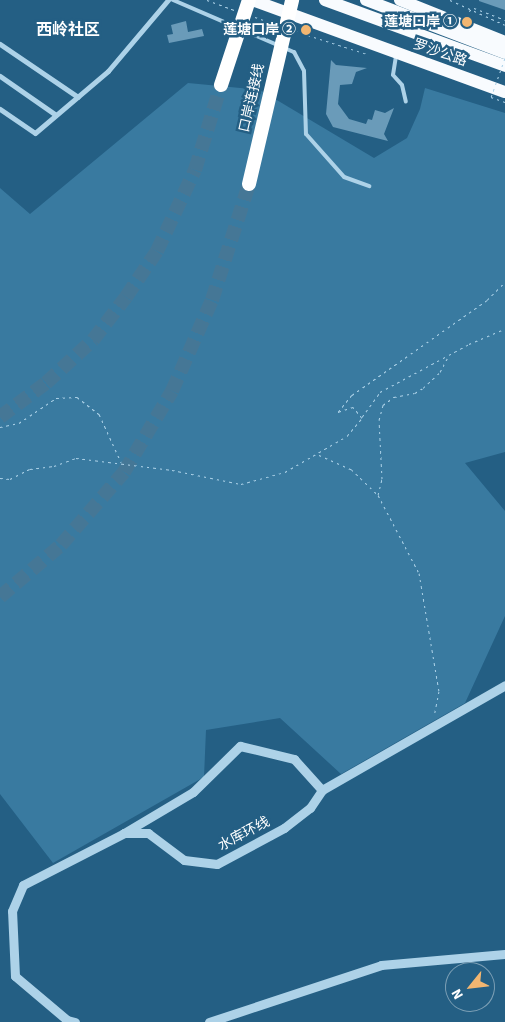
<!DOCTYPE html>
<meta charset="utf-8">
<style>
body{margin:0}
#map{position:relative;width:505px;height:1022px;overflow:hidden;background:#245f84;font-family:"Source Sans 3","Noto Sans SC",sans-serif}
div>[style]{position:absolute}
[style*='--x']{left:calc(var(--x)*1px);top:calc(var(--y)*1px);width:calc(var(--w)*1px);rotate:calc(var(--a)*1deg)}
.green>*{inset:0;background:#397aa0}
.building>*{inset:0;background:#6a9bb9}
.motorway-tunnel>*{height:14px;margin-top:-7px;transform-origin:0;background:repeating-linear-gradient(90deg,#457796 0 14px,transparent 0 21px)}
.path>*{height:1px;margin-top:-0.5px;transform-origin:0;background:repeating-linear-gradient(90deg,#add2e8 0 2.5px,transparent 0 6.5px)}
.service>*{height:4px;margin:-2px;padding:0 2px;transform-origin:2px;border-radius:2px;background:#add2e8}
.minor>*{height:5px;margin:-2.5px;padding:0 2.5px;transform-origin:2.5px;border-radius:2.5px;background:#add2e8}
.tertiary>*{height:9px;margin:-4.5px;padding:0 4.5px;transform-origin:4.5px;border-radius:4.5px;background:#add2e8}
.trunk>*{height:12px;margin:-6px;padding:0 6px;transform-origin:6px;border-radius:6px;background:#f8fbfe}
.path-bridge>*{height:1px;margin-top:-0.5px;transform-origin:0;background:repeating-linear-gradient(90deg,#add2e8 0 2.5px,transparent 0 6.5px)}
.motorway-bridge>*{height:14px;margin:-7px;padding:0 7px;transform-origin:7px;border-radius:7px;background:#fff}
.dots>*{width:14px;height:14px;translate:-50% -50%;box-sizing:border-box;border:2px solid #245f84;border-radius:50%}
span{translate:-50% -50%;white-space:nowrap;text-align:center;line-height:1.15;-webkit-text-stroke:5px #245f84;paint-order:stroke}
.poi-label{font-size:14px;color:#fff;font-weight:700}
.right{translate:-100% -50%;text-align:right}
.street-label{font-size:14px;color:#fff}
.quarter-label{font-size:16px;color:#fff;font-weight:700}
.north{position:absolute;left:445px;top:962px;width:50px;height:50px;box-sizing:border-box;background:#245f84;border:1px solid #7c9fb5;border-radius:50%;rotate:241deg;font-size:14px;font-weight:700;line-height:20px;text-align:center;color:#fff}
.north::after{content:'';display:block;margin:auto;width:18px;height:22px;background:#f2b671;clip-path:polygon(50% 0,100% 100%,50% 72%,0 100%)}
</style>
<div id="map">
<div class="green">
<div style="clip-path:polygon(188px 83px,260px 90px,374px 158px,407px 138px,420px 109px,425px 88px,505px 113px,505px 452px,465px 463px,505px 511px,505px 616px,465px 703px,341px 774px,280px 718px,206px 730px,204px 777px,53px 863px,0 794px,0 188px,30px 214px)"></div>
</div>
<div class="building">
<div style="clip-path:polygon(479px 0,505px 0,505px 10px,479px 1px)"></div>
<div style="clip-path:polygon(186px 21px,188px 32px,202px 29px,204px 36px,169px 43px,167px 35px,173px 34px,171px 25px)"></div>
<div style="clip-path:polygon(331px 60px,336px 65px,367px 68px,356px 72px,352px 84px,340px 85px,338px 104px,349px 119px,366px 124px,368px 119px,372px 120px,375px 110px,385px 113px,394px 108px,384px 134px,388px 141px,333px 127px,326px 114px)"></div>
</div>
<div class="motorway-tunnel">
<div style="--x:0;--y:417;--w:57;--a:-36.5"></div>
<div style="--x:46;--y:383;--w:64;--a:-42.5"></div>
<div style="--x:93;--y:340;--w:54;--a:-52.5"></div>
<div style="--x:126;--y:297;--w:55;--a:-56"></div>
<div style="--x:157;--y:251;--w:89;--a:-64.9"></div>
<div style="--x:195;--y:170;--w:89;--a:-73"></div>
<div style="--x:0;--y:597;--w:80;--a:-40.4"></div>
<div style="--x:61;--y:545;--w:96;--a:-49.2"></div>
<div style="--x:124;--y:472;--w:94;--a:-59.3"></div>
<div style="--x:172;--y:391;--w:99;--a:-66.3"></div>
<div style="--x:212;--y:300;--w:122;--a:-72.3"></div>
</div>
<div class="path">
<div style="--x:207;--y:0;--w:29;--a:20"></div>
<div style="--x:450;--y:0;--w:60;--a:24.4"></div>
<div style="--x:469;--y:11;--w:6;--a:-31"></div>
<div style="--x:474;--y:8;--w:33;--a:21"></div>
<div style="--x:255;--y:17;--w:20;--a:20"></div>
<div style="--x:295;--y:31;--w:76;--a:17.7"></div>
<div style="--x:362;--y:417;--w:31;--a:-54"></div>
<div style="--x:380;--y:392;--w:101;--a:-28.3"></div>
<div style="--x:469;--y:344;--w:39;--a:-23"></div>
<div style="--x:0;--y:427;--w:19;--a:-12"></div>
<div style="--x:19;--y:423;--w:45;--a:-34"></div>
<div style="--x:56;--y:398;--w:21;--a:-3"></div>
<div style="--x:77;--y:397;--w:28;--a:38"></div>
<div style="--x:99;--y:414;--w:53;--a:65.4"></div>
<div style="--x:319;--y:455;--w:35;--a:24"></div>
<div style="--x:351;--y:469;--w:37;--a:44"></div>
<div style="--x:378;--y:495;--w:88;--a:62.3"></div>
<div style="--x:419;--y:573;--w:120;--a:80.4"></div>
<div style="--x:439;--y:691;--w:25;--a:101"></div>
<div style="--x:0;--y:478;--w:10;--a:6"></div>
<div style="--x:10;--y:479;--w:22;--a:-27"></div>
<div style="--x:30;--y:469;--w:24;--a:-7"></div>
<div style="--x:54;--y:466;--w:23;--a:-20"></div>
<div style="--x:76;--y:458;--w:97;--a:7.1"></div>
<div style="--x:172;--y:470;--w:70;--a:11.5"></div>
<div style="--x:241;--y:484;--w:46;--a:-15.3"></div>
<div style="--x:285;--y:472;--w:72;--a:-30.1"></div>
<div style="--x:347;--y:436;--w:23;--a:-50"></div>
<div style="--x:362;--y:418;--w:14;--a:-129"></div>
<div style="--x:353;--y:407;--w:16;--a:162"></div>
<div style="--x:338;--y:412;--w:22;--a:-51"></div>
<div style="--x:352;--y:395;--w:165;--a:-35.1"></div>
<div style="--x:487;--y:300;--w:25;--a:-45"></div>
<div style="--x:378;--y:495;--w:16;--a:-76"></div>
<div style="--x:382;--y:479;--w:59;--a:-92.9"></div>
<div style="--x:379;--y:420;--w:16;--a:-75"></div>
<div style="--x:383;--y:405;--w:14;--a:-36"></div>
<div style="--x:394;--y:397;--w:21;--a:-11"></div>
<div style="--x:415;--y:393;--w:9;--a:-32"></div>
<div style="--x:423;--y:388;--w:23;--a:-43"></div>
<div style="--x:440;--y:372;--w:17;--a:-62"></div>
</div>
<div class="service">
<div style="--x:173;--y:0;--w:132;--a:23.3"></div>
<div style="--x:294;--y:52;--w:21;--a:62"></div>
<div style="--x:304;--y:71;--w:63;--a:88.2"></div>
<div style="--x:306;--y:134;--w:57;--a:48.5"></div>
<div style="--x:344;--y:177;--w:27;--a:20"></div>
<div style="--x:396;--y:56;--w:19;--a:99"></div>
<div style="--x:393;--y:75;--w:13;--a:48"></div>
<div style="--x:402;--y:85;--w:17;--a:77"></div>
</div>
<div class="minor">
<div style="--x:0;--y:44;--w:94;--a:34.2"></div>
<div style="--x:0;--y:76;--w:68;--a:34.9"></div>
<div style="--x:0;--y:109;--w:42;--a:34.4"></div>
<div style="--x:35;--y:133;--w:96;--a:-40.3"></div>
<div style="--x:108;--y:71;--w:93;--a:-49.8"></div>
</div>
<div class="tertiary">
<div style="--x:124;--y:833;--w:80;--a:-30.7"></div>
<div style="--x:193;--y:792;--w:66;--a:-44.4"></div>
<div style="--x:240;--y:746;--w:56;--a:13.5"></div>
<div style="--x:294;--y:759;--w:42;--a:47.9"></div>
<div style="--x:75;--y:1022;--w:8;--a:-166"></div>
<div style="--x:67;--y:1020;--w:68;--a:-139.8"></div>
<div style="--x:15;--y:976;--w:65;--a:-92.6"></div>
<div style="--x:12;--y:911;--w:28;--a:-67"></div>
<div style="--x:23;--y:885;--w:114;--a:-27.2"></div>
<div style="--x:124;--y:833;--w:24;--a:0"></div>
<div style="--x:148;--y:833;--w:45;--a:36.9"></div>
<div style="--x:184;--y:860;--w:33;--a:7"></div>
<div style="--x:217;--y:864;--w:76;--a:-28.2"></div>
<div style="--x:284;--y:828;--w:33;--a:-38"></div>
<div style="--x:310;--y:808;--w:22;--a:-56"></div>
<div style="--x:322;--y:790;--w:211;--a:-29.8"></div>
<div style="--x:209;--y:1022;--w:181;--a:-18.3"></div>
<div style="--x:381;--y:965;--w:124;--a:-5.1"></div>
</div>
<div class="trunk">
<div style="--x:252;--y:0;--w:269;--a:20"></div>
<div style="--x:325;--y:0;--w:192;--a:20.1"></div>
<div style="--x:366;--y:0;--w:149;--a:20.9"></div>
<div style="--x:400;--y:0;--w:113;--a:21.8"></div>
</div>
<div class="path-bridge">
<div style="--x:505;--y:58;--w:41;--a:109.7"></div>
<div style="--x:491;--y:97;--w:15;--a:20"></div>
</div>
<div class="motorway-bridge">
<div style="--x:221;--y:85;--w:89;--a:-71.8"></div>
<div style="--x:249;--y:184;--w:189;--a:-76.8"></div>
</div>
<div class="dots">
<div style="left:467px;top:22px;background:#f2b671"></div>
<div style="left:306px;top:30px;background:#f2b671"></div>
</div>
<div class="poi-label">
<span class="right" style="left:457px;top:22px">莲塘口岸 ①</span>
<span class="right" style="left:296px;top:30px">莲塘口岸 ②</span>
</div>
<div class="street-label">
<span style="left:440px;top:53px;rotate:19deg">罗沙公路</span>
<span style="left:252px;top:98px;rotate:-77deg">口岸连接线</span>
<span style="left:244px;top:834px;rotate:-28deg">水库环线</span>
</div>
<div class="quarter-label">
<span style="left:68px;top:30px">西岭社区</span>
</div>
<div class="north">N</div>
</div>
